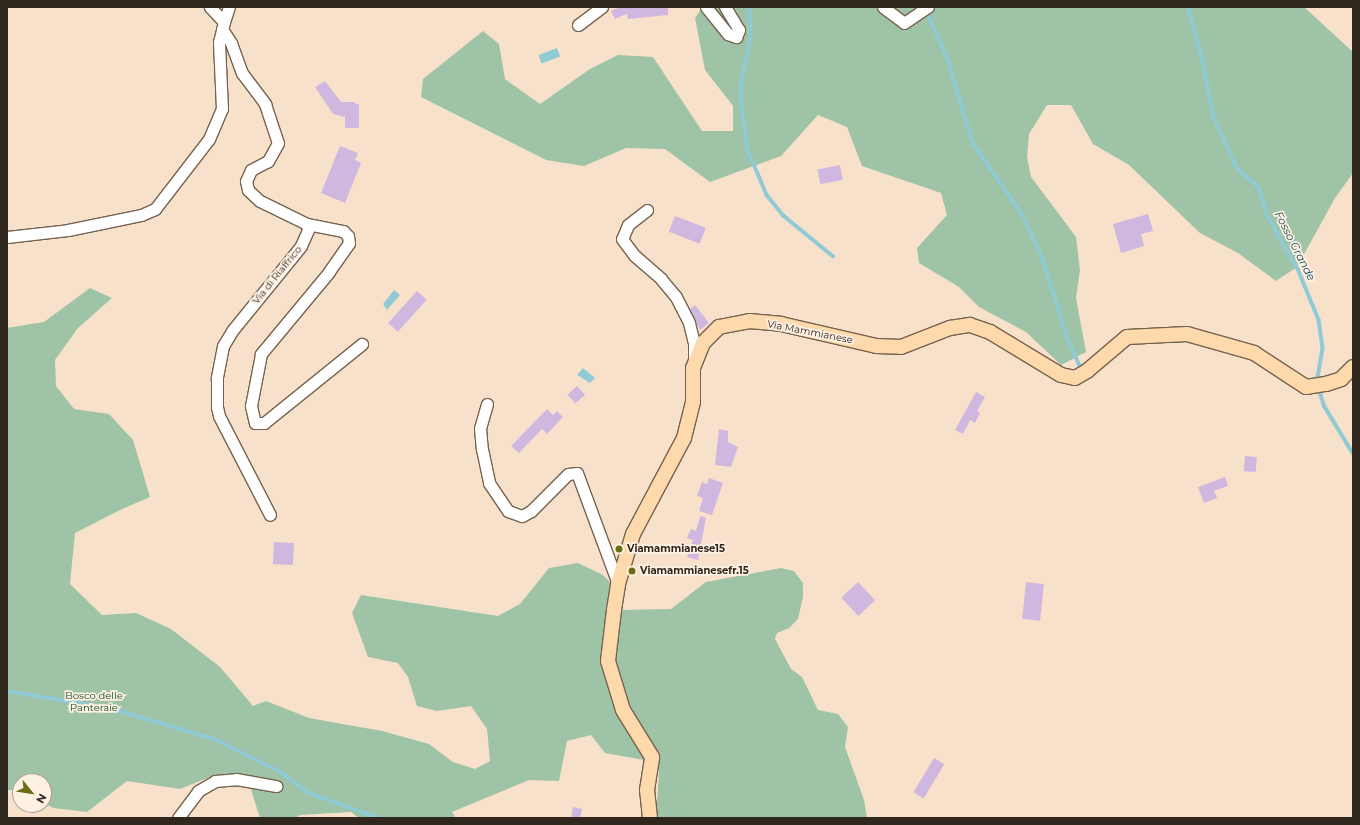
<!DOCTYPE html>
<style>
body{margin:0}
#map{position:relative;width:1360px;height:825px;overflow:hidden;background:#f8e1cb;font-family:Montserrat,sans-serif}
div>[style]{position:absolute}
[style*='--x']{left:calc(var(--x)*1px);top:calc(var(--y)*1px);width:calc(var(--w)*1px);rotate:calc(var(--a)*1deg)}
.green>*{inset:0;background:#9fc3a6}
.water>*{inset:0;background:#90cad4;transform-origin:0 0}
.stream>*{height:3.5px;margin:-1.75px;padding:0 1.75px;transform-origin:1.75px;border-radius:1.75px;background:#90cad4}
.building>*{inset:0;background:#d0b7e0;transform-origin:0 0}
.roads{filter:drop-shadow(1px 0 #75624e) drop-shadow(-1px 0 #75624e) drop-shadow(0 1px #75624e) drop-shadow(0 -1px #75624e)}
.minor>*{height:11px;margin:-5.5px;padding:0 5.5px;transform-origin:5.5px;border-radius:5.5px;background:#fff}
.major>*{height:14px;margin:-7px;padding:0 7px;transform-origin:7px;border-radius:7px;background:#fdd9ab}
.dots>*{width:11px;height:11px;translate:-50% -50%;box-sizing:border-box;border:2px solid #fef0e3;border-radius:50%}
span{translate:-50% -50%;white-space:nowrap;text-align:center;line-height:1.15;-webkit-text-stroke:3.5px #fef0e3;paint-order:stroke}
.street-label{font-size:10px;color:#2f261e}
.poi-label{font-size:10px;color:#2f261e;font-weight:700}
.left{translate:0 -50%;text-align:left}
.park-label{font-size:10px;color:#0e4d24}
.water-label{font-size:11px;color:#164a52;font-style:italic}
.frame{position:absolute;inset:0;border:8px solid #2f261e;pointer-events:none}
.north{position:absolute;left:12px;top:773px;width:40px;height:40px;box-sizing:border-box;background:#fef0e3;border:1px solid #ab9f94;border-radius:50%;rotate:120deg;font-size:11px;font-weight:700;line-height:16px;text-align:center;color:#2f261e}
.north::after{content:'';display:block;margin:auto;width:14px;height:18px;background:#6a6e12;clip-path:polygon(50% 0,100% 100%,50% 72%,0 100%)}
</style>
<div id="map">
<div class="green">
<div style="clip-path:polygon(703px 7px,1304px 7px,1353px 52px,1353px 173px,1335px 198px,1297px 267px,1276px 281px,1238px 253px,1200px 233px,1129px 165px,1093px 144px,1071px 105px,1047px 105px,1029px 134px,1027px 157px,1031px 177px,1076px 237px,1080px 270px,1076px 298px,1086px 352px,1061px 365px,1026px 332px,979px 307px,959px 287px,919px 263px,917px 248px,947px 215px,941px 193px,862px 166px,847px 127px,818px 115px,781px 156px,710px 182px,665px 149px,626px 148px,584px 166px,546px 160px,421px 97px,423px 79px,483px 31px,499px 44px,505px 79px,540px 104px,590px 69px,618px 55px,653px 57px,702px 131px,733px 131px,733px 106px,705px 70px,695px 18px)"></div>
<div style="clip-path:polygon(90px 288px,112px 298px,78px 328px,55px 360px,56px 386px,74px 409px,109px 414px,133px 440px,150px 497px,120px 510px,75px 533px,70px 584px,102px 615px,136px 613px,171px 629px,220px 667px,253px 706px,266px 701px,309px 718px,382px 731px,429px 744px,453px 762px,475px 769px,490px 761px,487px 729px,471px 706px,437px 711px,417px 706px,408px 677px,398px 663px,368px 657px,352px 613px,361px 595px,498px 616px,520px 604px,549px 568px,578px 563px,603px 575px,613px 585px,605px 667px,644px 760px,605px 753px,591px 735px,567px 741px,559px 781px,529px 780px,452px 812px,456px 818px,359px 818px,351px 812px,300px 815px,295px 818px,260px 818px,246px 774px,215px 775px,180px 789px,127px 781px,87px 812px,53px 808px,44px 803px,44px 781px,20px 781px,20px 790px,7px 790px,7px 328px,44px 322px)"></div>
<div style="clip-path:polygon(781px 568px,794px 571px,803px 583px,803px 597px,798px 619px,789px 628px,777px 633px,775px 639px,791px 669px,802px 677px,818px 710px,838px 714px,848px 727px,845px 747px,864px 800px,867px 818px,656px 818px,659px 772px,653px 745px,625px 697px,616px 658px,619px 610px,671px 609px,706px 582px)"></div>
</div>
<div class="water">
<div style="left:557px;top:48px;width:9px;height:20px;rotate:69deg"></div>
<div style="clip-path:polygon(394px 290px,400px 295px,387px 310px,383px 304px)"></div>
<div style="clip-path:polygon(583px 368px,595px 378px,590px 383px,577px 375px)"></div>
</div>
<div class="stream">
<div style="--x:750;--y:7;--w:31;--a:88"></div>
<div style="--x:751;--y:38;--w:43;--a:102.1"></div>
<div style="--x:742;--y:80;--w:19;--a:93"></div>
<div style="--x:741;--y:99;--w:51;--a:82.2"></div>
<div style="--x:748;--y:150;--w:49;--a:67.1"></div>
<div style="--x:767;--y:195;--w:26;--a:51"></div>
<div style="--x:783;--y:215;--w:65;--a:39.4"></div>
<div style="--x:1188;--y:7;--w:52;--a:74.4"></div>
<div style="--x:1202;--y:57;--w:61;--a:78.7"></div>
<div style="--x:1214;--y:117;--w:56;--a:65.7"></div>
<div style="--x:1237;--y:168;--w:30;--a:42"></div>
<div style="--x:1259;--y:188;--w:32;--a:72"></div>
<div style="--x:1269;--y:218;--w:59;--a:60.4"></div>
<div style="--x:1298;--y:269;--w:55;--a:67.6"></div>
<div style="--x:1319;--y:320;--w:29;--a:82"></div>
<div style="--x:1323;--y:349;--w:35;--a:100"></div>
<div style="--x:926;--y:10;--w:54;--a:65.8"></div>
<div style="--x:948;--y:59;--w:88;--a:73.4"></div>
<div style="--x:973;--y:143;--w:90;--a:55.4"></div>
<div style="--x:1024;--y:217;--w:46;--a:65.7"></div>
<div style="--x:1043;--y:259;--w:85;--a:72.8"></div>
<div style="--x:1068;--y:340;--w:29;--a:65"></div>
<div style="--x:1319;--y:389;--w:19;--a:72"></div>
<div style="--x:1325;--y:407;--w:54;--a:58.7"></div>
<div style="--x:7;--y:691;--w:108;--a:9.6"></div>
<div style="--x:113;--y:709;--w:109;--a:16.6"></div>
<div style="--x:217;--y:740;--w:72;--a:26.6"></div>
<div style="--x:281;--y:772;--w:35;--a:37"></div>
<div style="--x:309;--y:793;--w:74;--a:19.7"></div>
</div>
<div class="building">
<div style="clip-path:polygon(620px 7px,668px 7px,668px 15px,628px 19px,627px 14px,615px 19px,611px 11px)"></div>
<div style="clip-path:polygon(325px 81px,341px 102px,355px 102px,355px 104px,359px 104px,359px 128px,345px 128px,345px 117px,333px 114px,315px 87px)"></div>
<div style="clip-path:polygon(340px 146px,358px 153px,355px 160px,361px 163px,345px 203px,321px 193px)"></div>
<div style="left:840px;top:165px;width:15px;height:23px;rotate:79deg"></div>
<div style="clip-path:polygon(1148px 214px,1153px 231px,1141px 234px,1144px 246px,1121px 253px,1113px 224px)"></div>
<div style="left:675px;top:216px;width:33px;height:17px;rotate:21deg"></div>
<div style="left:417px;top:291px;width:13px;height:43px;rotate:42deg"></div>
<div style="clip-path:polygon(695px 305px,709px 323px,700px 330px,690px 309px)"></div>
<div style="left:577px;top:386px;width:12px;height:13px;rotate:48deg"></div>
<div style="clip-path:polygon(976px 392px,985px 397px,977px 411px,980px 413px,975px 423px,970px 420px,963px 434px,955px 430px)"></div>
<div style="clip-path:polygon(547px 409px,553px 415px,557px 411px,563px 417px,547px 434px,542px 429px,519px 453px,511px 446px)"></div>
<div style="clip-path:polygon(719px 429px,728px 431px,728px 442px,738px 447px,731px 467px,715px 465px)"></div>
<div style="left:1245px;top:456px;width:12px;height:15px;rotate:5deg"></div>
<div style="clip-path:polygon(1225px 477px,1228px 486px,1214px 491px,1217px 498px,1204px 503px,1198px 487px)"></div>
<div style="clip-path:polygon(709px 478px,723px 483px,712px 515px,699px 511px,703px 498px,697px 496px,702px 482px,707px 484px)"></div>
<div style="clip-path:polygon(700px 516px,706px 518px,698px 560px,687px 557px,693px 540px,687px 538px,691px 529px,696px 531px)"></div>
<div style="left:274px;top:542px;width:20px;height:22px;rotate:3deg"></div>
<div style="left:858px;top:582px;width:25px;height:23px;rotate:47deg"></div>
<div style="left:1026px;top:582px;width:18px;height:37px;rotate:6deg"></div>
<div style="left:934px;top:758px;width:12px;height:40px;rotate:31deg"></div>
<div style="clip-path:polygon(573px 807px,582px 809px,580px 818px,571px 818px)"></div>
</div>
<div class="roads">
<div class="minor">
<div style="--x:706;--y:7;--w:35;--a:51"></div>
<div style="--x:728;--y:34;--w:9;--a:21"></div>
<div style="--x:736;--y:37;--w:8;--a:-67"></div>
<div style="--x:739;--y:30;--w:27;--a:-121"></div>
<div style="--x:883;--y:7;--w:26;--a:37"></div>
<div style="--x:904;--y:23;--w:29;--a:-34"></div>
<div style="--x:224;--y:22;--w:16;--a:-72"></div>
<div style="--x:578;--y:25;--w:30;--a:-37"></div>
<div style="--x:222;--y:29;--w:17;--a:57"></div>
<div style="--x:231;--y:43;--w:32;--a:70"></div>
<div style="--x:242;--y:73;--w:39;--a:53"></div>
<div style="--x:265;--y:104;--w:41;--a:71.6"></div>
<div style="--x:278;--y:143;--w:21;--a:119"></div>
<div style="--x:268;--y:161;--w:19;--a:152"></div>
<div style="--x:251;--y:170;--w:12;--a:114"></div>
<div style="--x:246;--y:181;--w:9;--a:77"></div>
<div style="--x:248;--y:190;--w:16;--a:43"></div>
<div style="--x:260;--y:201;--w:52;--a:26.1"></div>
<div style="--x:307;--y:224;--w:6;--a:81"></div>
<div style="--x:308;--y:230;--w:17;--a:114"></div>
<div style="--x:301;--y:246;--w:109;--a:129.1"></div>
<div style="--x:232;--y:331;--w:17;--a:121"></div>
<div style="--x:223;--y:346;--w:33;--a:101"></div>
<div style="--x:217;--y:378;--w:29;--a:90"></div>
<div style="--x:217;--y:407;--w:9;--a:77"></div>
<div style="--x:219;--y:416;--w:111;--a:62.7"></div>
<div style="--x:647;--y:210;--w:24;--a:142"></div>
<div style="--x:628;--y:225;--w:15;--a:113"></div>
<div style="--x:622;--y:239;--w:21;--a:53"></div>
<div style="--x:635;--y:256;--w:35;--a:41"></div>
<div style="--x:661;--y:279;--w:23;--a:50"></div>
<div style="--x:676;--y:297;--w:29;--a:63"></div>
<div style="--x:689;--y:323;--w:21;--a:76"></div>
<div style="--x:694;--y:343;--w:19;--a:90"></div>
<div style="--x:307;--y:224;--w:37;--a:11"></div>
<div style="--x:343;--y:231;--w:7;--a:45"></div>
<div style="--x:348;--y:236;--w:7;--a:82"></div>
<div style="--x:349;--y:243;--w:35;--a:125"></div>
<div style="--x:329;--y:272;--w:107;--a:129.7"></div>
<div style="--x:261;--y:354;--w:53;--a:100.9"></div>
<div style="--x:251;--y:406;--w:17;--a:77"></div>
<div style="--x:255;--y:423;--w:9;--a:0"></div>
<div style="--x:264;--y:423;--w:126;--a:-38.9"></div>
<div style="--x:7;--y:237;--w:61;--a:-6.5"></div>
<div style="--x:68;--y:230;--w:75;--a:-11.6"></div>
<div style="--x:141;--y:215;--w:15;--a:-23"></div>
<div style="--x:155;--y:209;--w:88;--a:-52.4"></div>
<div style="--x:209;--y:139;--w:33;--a:-67"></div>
<div style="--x:222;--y:109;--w:67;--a:-92.6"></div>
<div style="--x:219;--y:42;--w:21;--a:-76"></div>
<div style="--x:224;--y:22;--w:21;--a:-133"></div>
<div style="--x:487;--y:404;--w:25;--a:106"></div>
<div style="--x:480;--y:428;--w:21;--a:85"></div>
<div style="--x:482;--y:449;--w:35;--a:78"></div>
<div style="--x:489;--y:483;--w:34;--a:56"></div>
<div style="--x:508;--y:511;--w:15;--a:20"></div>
<div style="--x:522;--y:516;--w:10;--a:-29"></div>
<div style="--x:531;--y:511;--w:52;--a:-45"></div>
<div style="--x:568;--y:474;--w:9;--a:-6"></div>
<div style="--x:577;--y:473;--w:118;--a:69.7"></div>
<div style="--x:178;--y:818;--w:34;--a:-53"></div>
<div style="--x:198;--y:791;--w:20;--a:-30"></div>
<div style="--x:215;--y:781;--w:21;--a:-5"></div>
<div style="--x:236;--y:779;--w:41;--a:9.9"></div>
</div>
<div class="major">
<div style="--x:650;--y:818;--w:28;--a:-96"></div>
<div style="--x:647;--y:790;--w:33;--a:-81"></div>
<div style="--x:652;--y:757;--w:55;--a:-121.7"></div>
<div style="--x:623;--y:710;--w:51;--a:-107"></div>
<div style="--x:608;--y:661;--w:51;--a:-83.3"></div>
<div style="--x:614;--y:610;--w:26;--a:-81"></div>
<div style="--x:618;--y:584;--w:52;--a:-73.3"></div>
<div style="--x:633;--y:534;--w:109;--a:-62"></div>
<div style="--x:684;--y:438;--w:37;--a:-76"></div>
<div style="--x:693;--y:402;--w:34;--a:-90"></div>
<div style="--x:693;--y:368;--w:27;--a:-68"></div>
<div style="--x:703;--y:343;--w:23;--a:-45"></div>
<div style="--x:719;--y:327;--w:31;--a:-11"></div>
<div style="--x:749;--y:321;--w:32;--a:5"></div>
<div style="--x:781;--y:324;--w:98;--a:13"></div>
<div style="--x:876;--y:346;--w:25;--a:2"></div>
<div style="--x:901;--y:347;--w:53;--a:-21.2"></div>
<div style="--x:950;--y:328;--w:20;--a:-9"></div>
<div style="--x:970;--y:325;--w:21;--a:19"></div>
<div style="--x:990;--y:332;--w:83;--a:31.2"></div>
<div style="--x:1061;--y:375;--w:14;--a:12"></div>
<div style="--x:1075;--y:378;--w:14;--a:-30"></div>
<div style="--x:1087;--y:371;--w:52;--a:-40.4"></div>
<div style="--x:1127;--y:337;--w:60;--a:-2.9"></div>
<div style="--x:1187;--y:334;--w:70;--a:15.8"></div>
<div style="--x:1254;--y:353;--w:62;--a:33.2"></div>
<div style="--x:1306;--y:387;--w:20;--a:-9"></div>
<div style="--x:1326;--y:384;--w:16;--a:-18"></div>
<div style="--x:1341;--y:379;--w:17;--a:-45"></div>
</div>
</div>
<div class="dots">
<div style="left:619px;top:549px;background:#6a6e12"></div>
<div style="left:632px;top:571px;background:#6a6e12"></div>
</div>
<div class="street-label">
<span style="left:277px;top:275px;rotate:-51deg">Via di Riaffrico</span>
<span style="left:810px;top:332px;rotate:11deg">Via Mammianese</span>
</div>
<div class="poi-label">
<span class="left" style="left:627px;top:549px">Viamammianese15</span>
<span class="left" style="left:640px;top:571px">Viamammianesefr.15</span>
</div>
<div class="park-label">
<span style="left:94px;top:701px">Bosco delle<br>Panteraie</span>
</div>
<div class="water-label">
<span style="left:1295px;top:246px;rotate:63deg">Fosso Grande</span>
</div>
<div class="frame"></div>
<div class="north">N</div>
</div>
